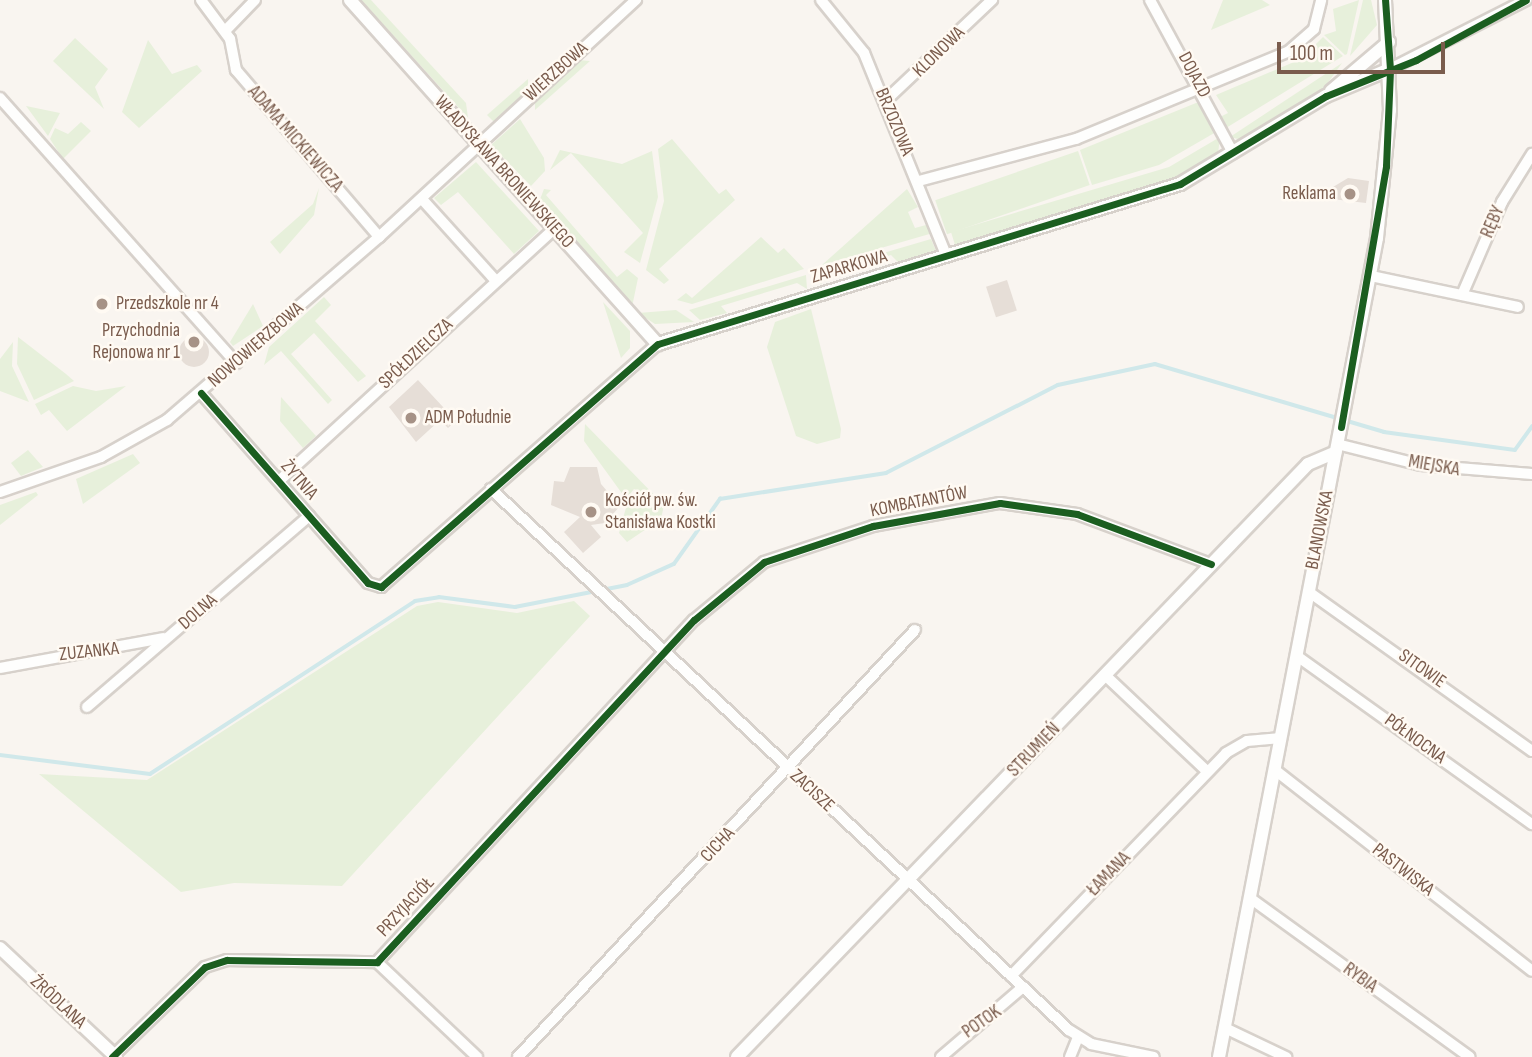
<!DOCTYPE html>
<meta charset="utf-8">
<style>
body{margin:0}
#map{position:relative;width:1532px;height:1057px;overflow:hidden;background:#f9f5f0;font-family:"Sofia Sans Condensed",sans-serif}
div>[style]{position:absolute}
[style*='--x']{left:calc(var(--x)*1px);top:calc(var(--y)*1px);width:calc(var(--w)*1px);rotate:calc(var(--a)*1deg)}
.green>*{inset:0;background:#e7f0db;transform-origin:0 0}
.stream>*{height:3.5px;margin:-1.75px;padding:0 1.75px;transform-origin:1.75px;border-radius:1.75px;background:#d0e8ea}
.building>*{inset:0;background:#e6ded7;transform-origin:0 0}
.round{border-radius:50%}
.roads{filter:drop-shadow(2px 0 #d7d1cb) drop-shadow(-2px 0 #d7d1cb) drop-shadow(0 2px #d7d1cb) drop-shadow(0 -2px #d7d1cb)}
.minor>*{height:10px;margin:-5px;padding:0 5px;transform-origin:5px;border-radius:5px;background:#fefefd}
.tertiary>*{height:12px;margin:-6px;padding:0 6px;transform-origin:6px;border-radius:6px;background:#fefefd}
.cycleway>*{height:7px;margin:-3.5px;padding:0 3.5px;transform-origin:3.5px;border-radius:3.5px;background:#1b5e20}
.dots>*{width:19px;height:19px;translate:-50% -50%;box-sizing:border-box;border:4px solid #fffaf3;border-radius:50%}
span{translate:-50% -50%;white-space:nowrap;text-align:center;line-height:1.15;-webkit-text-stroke:5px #fffaf3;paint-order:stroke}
.street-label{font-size:19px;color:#7a5c4d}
.poi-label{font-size:19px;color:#7a5c4d}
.right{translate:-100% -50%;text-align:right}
.left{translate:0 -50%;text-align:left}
.scale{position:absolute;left:1277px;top:42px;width:168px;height:32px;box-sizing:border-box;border:4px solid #7a5c4d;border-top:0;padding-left:9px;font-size:21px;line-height:24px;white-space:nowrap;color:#7a5c4d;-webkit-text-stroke:5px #fffaf3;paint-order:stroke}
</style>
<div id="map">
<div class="green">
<div style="clip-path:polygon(361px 0,371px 0,466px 103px,468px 118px)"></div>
<div style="clip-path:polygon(1223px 0,1262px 0,1270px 5px,1211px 30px)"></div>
<div style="clip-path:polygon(1359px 0,1347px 54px,1345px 55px,1324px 35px,1336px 31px,1333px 9px)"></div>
<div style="clip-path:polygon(1363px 0,1371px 0,1377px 25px,1350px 56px)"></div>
<div style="clip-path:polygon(1323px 37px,1343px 56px,1226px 128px,1220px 117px,1228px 113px,1216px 95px,1301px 59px)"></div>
<div style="clip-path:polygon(75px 38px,108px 69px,95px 87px,104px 109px,53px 61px)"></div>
<div style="clip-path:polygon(148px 40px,172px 74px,197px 65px,202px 71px,139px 128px,122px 112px)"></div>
<div style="clip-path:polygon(578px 60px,590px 61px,535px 110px,535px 99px)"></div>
<div style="clip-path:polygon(1342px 63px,1322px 91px,1291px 111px,1242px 140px,1230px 137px)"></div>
<div style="clip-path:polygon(528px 79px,528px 90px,494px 122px,487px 115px)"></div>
<div style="clip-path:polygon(1196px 103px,1203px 103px,1216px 132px,1159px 165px,1092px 185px,1080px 150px)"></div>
<div style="clip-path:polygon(26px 106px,60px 113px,48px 136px,29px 110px)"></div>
<div style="clip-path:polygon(520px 119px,544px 158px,545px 171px,531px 186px,491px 145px)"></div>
<div style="clip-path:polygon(81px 122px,91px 131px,63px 159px,50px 139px,55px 128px,68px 134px)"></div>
<div style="clip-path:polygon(1220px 137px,1218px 154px,1177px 177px,955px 245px,951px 232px,1169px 167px)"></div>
<div style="clip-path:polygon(672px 139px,719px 194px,726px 189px,735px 200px,659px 269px,669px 280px,664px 284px,646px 270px,664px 201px,658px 149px)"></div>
<div style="clip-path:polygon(560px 150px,622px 164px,652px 151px,658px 197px,640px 263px,624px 252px,643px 233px,571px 153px,550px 170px)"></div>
<div style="left:1078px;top:151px;width:36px;height:151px;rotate:71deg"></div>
<div style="clip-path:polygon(476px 162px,539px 231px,514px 254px,458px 192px,441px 205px,434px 198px)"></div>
<div style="clip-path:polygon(319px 188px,314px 215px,280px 254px,270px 242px,313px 204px)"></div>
<div style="clip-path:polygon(544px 189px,551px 190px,546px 195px,617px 277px,627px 269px,638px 278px,632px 307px,539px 202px)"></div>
<div style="clip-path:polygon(907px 189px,918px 207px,908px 212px,915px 228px,926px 225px,933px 233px,822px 265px)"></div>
<div style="clip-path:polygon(761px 237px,778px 253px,784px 248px,804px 269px,692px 304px,677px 300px,686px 293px,692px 298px)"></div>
<div style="clip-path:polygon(931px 239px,936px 251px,898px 262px,891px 255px,819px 277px,822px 285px,812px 274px)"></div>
<div style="clip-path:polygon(806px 275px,807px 289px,797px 283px,721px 306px,727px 313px,700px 320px,689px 310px)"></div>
<div style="clip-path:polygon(324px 297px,331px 305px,315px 321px,366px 376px,358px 382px,314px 333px,291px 354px,332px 400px,328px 404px,281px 351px,264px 365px,269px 347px)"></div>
<div style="clip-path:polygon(603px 302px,630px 331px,630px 348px,621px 358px)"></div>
<div style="clip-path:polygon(253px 304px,263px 326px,233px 346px,230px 342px)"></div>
<div style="clip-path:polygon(811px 309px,841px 429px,840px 438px,817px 444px,796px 436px,767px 347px,775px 322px)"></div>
<div style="clip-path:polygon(676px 310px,694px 322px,655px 324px,638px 313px)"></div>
<div style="clip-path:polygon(18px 337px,66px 374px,74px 381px,34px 400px,17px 364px)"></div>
<div style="clip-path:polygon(13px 342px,12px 366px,29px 402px,0 391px,0 359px)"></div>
<div style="clip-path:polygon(73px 386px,96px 391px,126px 386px,67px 431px,49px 410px,41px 415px,35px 404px)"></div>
<div style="clip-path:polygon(281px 397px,316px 436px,303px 448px,280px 421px)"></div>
<div style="clip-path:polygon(585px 424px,664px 505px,661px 519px,627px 542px,619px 533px,627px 504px,636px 506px,647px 494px,634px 489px,626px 499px,584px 441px)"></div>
<div style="clip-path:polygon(28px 450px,43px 467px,21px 476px,11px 463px)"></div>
<div style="clip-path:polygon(133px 454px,140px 463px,83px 504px,76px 479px)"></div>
<div style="clip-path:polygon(36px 492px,38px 495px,0 525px,0 505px)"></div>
<div style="clip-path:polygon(574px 601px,590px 616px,342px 886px,234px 883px,181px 892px,39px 774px,147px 780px,417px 606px,438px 602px,517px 613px)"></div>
</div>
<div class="stream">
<div style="--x:0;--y:755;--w:151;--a:7.2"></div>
<div style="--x:150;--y:774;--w:316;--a:-33.1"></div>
<div style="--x:415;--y:601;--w:24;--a:-9"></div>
<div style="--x:439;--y:597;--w:77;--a:7.5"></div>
<div style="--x:515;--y:607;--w:114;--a:-11.1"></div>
<div style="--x:627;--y:585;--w:51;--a:-24.1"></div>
<div style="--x:674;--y:564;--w:80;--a:-54.7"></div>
<div style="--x:720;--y:499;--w:168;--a:-8.9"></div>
<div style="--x:886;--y:473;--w:193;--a:-27.1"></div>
<div style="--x:1058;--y:385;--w:99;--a:-12.2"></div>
<div style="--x:1155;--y:364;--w:239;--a:16.5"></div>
<div style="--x:1384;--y:432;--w:132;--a:7.8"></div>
<div style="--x:1515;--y:450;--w:29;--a:-54"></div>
</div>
<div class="building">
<div style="clip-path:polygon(1348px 178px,1369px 181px,1366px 203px,1332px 199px,1333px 187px)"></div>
<div style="left:1007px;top:280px;width:32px;height:22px;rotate:72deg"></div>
<div class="round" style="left:179px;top:337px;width:30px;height:30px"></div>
<div style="clip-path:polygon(418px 380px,456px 421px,448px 428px,440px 420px,416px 442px,389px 407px)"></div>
<div style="clip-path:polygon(570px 467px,597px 467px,601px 484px,620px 506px,605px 523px,591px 525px,601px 537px,583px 553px,564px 532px,580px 517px,551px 505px,554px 481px,564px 482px)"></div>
</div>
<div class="roads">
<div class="minor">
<div style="--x:201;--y:0;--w:49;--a:53.4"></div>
<div style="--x:230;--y:39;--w:32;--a:79"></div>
<div style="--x:236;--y:70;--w:220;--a:49.4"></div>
<div style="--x:821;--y:0;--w:68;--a:50.9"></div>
<div style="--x:864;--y:53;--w:218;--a:67.9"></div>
<div style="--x:1150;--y:0;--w:174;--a:61.5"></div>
<div style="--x:225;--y:31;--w:43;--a:-45.9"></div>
<div style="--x:1390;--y:69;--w:153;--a:-26.9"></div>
<div style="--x:0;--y:98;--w:355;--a:48.3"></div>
<div style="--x:884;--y:102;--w:149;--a:-43.4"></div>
<div style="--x:919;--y:181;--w:163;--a:-15"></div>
<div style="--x:1076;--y:139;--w:230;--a:-22.4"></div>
<div style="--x:1289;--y:51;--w:33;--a:-41"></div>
<div style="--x:1314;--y:29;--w:30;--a:-76"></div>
<div style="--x:422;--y:199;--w:110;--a:47.9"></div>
<div style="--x:1371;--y:276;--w:150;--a:11.9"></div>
<div style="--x:1462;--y:295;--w:101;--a:-66.7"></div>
<div style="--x:1502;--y:202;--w:57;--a:-58"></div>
<div style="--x:201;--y:393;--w:253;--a:48.7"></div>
<div style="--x:368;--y:583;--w:14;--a:17"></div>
<div style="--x:381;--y:587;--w:368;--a:-41.3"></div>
<div style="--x:1337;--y:444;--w:87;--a:14"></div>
<div style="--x:1421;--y:465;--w:111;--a:4.6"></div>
<div style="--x:279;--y:481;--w:373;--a:-42.5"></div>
<div style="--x:491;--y:489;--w:792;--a:43.11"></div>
<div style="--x:1069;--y:1030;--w:26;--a:32"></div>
<div style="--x:1091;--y:1044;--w:64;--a:11.7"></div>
<div style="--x:0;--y:492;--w:107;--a:-19.1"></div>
<div style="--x:101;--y:457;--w:76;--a:-29.3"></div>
<div style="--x:167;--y:420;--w:280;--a:-40.8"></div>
<div style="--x:379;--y:237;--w:350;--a:-42.7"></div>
<div style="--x:1309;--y:592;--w:274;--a:35.5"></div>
<div style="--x:1297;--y:656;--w:289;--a:35.6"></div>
<div style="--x:0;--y:668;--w:166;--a:-10.4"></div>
<div style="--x:1105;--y:675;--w:140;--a:43.3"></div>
<div style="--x:87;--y:707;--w:293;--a:-40.7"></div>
<div style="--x:1275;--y:770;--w:326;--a:38"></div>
<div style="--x:1250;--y:898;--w:271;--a:35.9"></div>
<div style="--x:377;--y:962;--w:138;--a:43.5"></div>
<div style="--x:1011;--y:976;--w:310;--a:-46"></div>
<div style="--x:1226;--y:753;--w:24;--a:-30"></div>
<div style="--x:1247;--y:741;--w:34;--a:-5"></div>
<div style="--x:1225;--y:1028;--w:68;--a:25.4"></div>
<div style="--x:112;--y:1057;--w:129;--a:-44.1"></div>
<div style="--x:205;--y:967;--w:23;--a:-18"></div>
<div style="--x:227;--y:960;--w:150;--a:0.8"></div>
<div style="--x:377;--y:962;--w:466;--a:-47.2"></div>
<div style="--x:694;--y:620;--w:91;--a:-39.6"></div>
<div style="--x:764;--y:562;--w:115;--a:-18.3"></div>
<div style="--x:873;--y:526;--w:129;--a:-10.3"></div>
<div style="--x:1000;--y:503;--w:78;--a:8.1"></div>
<div style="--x:1077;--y:514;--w:143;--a:20.5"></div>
<div style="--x:518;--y:1057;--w:583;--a:-47.09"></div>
<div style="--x:941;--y:1057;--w:108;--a:-40.5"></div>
<div style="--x:1070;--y:1057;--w:22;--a:-68"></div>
</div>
<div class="tertiary">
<div style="--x:350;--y:0;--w:462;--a:48.2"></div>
<div style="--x:658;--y:344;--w:546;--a:-17.04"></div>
<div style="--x:1180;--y:184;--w:170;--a:-31.1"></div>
<div style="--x:1326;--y:96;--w:69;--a:-22.9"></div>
<div style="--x:1331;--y:91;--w:76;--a:-40.2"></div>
<div style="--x:0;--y:948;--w:159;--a:43.2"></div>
<div style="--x:737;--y:1057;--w:823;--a:-46.08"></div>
<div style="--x:1308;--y:464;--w:30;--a:-23"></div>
<div style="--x:1219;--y:1057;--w:834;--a:-79.08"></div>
<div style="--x:1377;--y:238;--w:129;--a:-84.2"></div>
<div style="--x:1390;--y:110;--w:110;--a:-92.6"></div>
</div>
</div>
<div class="cycleway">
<div style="--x:201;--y:393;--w:253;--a:48.7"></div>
<div style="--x:368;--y:583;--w:14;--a:17"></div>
<div style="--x:381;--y:587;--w:368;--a:-41.3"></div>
<div style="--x:658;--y:344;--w:546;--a:-17.04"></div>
<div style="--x:1180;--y:184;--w:170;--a:-31.1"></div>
<div style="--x:1326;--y:96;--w:97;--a:-21.8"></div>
<div style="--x:1416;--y:60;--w:125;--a:-28.6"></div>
<div style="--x:1341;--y:427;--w:265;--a:-80.2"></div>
<div style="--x:1386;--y:166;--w:97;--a:-87.6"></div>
<div style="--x:1390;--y:69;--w:69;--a:-94.1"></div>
<div style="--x:112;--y:1057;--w:129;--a:-44.1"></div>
<div style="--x:205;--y:967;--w:23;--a:-18"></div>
<div style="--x:227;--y:960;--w:150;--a:0.8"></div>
<div style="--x:377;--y:962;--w:466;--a:-47.2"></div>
<div style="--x:694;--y:620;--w:91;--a:-39.6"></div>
<div style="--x:764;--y:562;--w:115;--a:-18.3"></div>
<div style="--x:873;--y:526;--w:129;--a:-10.3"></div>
<div style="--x:1000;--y:503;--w:78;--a:8.1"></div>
<div style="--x:1077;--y:514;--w:143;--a:20.5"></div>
</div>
<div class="dots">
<div style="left:1350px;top:194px;background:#a69286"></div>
<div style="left:102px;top:304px;background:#a69286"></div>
<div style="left:194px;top:342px;background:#a69286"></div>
<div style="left:411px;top:418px;background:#a69286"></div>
<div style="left:591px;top:512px;background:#a69286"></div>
</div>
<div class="street-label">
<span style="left:939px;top:52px;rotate:-44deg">KLONOWA</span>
<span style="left:556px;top:72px;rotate:-42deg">WIERZBOWA</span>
<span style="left:1194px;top:75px;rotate:62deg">DOJAZD</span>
<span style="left:894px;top:122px;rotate:67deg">BRZOZOWA</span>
<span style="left:295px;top:139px;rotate:49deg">ADAMA MICKIEWICZA</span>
<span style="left:504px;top:172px;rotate:48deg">WŁADYSŁAWA BRONIEWSKIEGO</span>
<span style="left:1493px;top:222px;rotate:-67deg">RĘBY</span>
<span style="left:849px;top:267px;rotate:-16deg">ZAPARKOWA</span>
<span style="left:256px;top:345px;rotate:-41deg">NOWOWIERZBOWA</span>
<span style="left:416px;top:354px;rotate:-43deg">SPÓŁDZIELCZA</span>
<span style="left:1434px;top:466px;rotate:10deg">MIEJSKA</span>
<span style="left:299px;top:480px;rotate:49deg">ŻYTNIA</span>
<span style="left:919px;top:502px;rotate:-11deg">KOMBATANTÓW</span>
<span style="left:1320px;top:530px;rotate:-79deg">BLANOWSKA</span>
<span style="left:198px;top:612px;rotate:-41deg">DOLNA</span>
<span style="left:89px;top:652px;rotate:-6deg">ZUZANKA</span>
<span style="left:1422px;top:669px;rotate:35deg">SITOWIE</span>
<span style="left:1415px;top:739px;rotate:36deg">PÓŁNOCNA</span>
<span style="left:1034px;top:750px;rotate:-46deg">STRUMIEŃ</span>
<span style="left:812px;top:791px;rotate:43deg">ZACISZE</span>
<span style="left:718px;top:845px;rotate:-47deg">CICHA</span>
<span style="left:1403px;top:870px;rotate:38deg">PASTWISKA</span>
<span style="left:1109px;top:874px;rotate:-46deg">ŁAMANA</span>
<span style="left:406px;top:907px;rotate:-47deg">PRZYJACIÓŁ</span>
<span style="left:1360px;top:978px;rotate:36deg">RYBIA</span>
<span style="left:58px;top:1002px;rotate:43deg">ŹRÓDLANA</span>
<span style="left:982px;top:1022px;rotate:-35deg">POTOK</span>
</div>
<div class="poi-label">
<span class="right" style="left:1336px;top:194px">Reklama</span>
<span class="left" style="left:116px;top:304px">Przedszkole nr 4</span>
<span class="right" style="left:180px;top:342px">Przychodnia<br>Rejonowa nr 1</span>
<span class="left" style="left:425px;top:418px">ADM Południe</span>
<span class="left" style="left:605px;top:512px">Kościół pw. św.<br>Stanisława Kostki</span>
</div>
<div class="scale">100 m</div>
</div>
